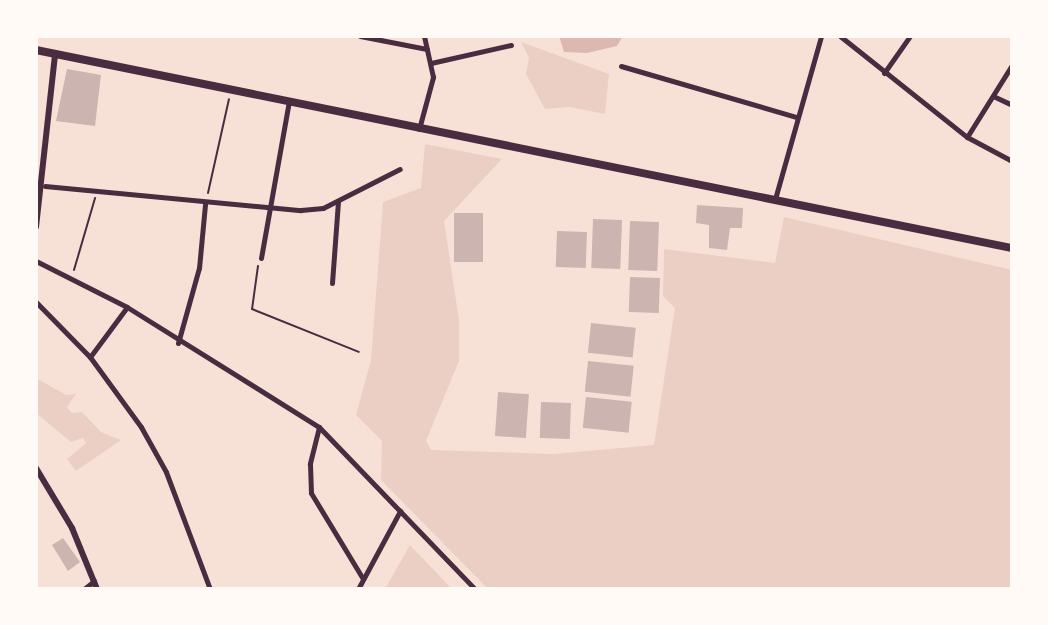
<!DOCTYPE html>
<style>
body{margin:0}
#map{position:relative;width:1048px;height:625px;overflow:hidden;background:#f7e1d7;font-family:"Varela Round",sans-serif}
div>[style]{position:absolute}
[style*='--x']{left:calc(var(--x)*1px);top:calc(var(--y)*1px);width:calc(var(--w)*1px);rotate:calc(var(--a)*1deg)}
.green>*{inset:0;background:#ebcfc5}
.water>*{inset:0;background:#dcb8b0}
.building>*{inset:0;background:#ccb4b1;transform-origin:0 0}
.path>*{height:2px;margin:-1px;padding:0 1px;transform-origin:1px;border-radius:1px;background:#4a2c40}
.minor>*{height:5px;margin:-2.5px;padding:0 2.5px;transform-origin:2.5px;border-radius:2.5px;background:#4a2c40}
.tertiary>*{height:6px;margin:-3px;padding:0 3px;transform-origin:3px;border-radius:3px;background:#4a2c40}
.primary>*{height:8px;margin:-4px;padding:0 4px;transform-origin:4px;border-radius:4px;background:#4a2c40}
span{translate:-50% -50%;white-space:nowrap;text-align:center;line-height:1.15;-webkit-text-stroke:6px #fffaf5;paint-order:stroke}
.frame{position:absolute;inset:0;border:38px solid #fffaf5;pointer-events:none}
</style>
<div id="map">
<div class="green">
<div style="clip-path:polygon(521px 42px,609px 74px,605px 114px,570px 107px,545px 109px,526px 74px,529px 58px)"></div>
<div style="clip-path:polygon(425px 144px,502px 159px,444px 221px,459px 320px,459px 361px,426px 441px,431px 450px,554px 454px,654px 445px,675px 308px,663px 296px,664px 249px,775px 263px,784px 217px,1012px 270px,1012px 589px,488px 589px,381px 480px,382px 441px,356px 415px,371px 360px,383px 202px,421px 188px)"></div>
<div style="clip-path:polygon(36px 378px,66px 395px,76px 394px,67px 407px,72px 413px,82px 412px,101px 432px,121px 440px,76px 471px,67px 459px,86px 443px,83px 438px,71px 442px,36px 413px)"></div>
<div style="clip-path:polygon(410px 545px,452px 589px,385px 589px)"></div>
</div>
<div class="water">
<div style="clip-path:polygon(559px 36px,623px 36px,617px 46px,587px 53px,564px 52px)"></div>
</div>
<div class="building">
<div style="clip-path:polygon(67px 69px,101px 75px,95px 126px,56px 121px)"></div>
<div style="clip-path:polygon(697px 205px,743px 208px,742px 228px,730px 228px,727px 250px,709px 248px,709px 225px,696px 223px)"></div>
<div style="left:454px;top:213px;width:29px;height:49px"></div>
<div style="left:593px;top:219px;width:29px;height:49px;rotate:2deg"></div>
<div style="left:630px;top:221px;width:29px;height:49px;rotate:2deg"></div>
<div style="left:557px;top:231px;width:30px;height:36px;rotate:2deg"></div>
<div style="left:630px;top:277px;width:30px;height:35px;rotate:2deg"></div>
<div style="left:591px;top:323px;width:45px;height:30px;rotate:6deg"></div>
<div style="left:588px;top:361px;width:46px;height:31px;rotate:6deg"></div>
<div style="left:498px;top:392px;width:31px;height:44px;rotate:4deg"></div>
<div style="left:586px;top:397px;width:46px;height:31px;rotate:6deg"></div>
<div style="left:541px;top:402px;width:30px;height:36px;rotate:2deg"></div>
<div style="clip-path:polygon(63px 538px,80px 562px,68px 571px,52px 545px)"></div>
</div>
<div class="path">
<div style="--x:208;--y:193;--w:96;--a:-77.4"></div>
<div style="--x:258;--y:266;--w:43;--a:97.9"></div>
<div style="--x:252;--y:309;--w:115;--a:21.9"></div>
<div style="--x:74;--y:270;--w:75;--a:-73.7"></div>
</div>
<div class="minor">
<div style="--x:360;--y:36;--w:68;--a:11"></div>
<div style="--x:840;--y:36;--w:162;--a:38.5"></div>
<div style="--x:967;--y:137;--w:51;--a:28.1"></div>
<div style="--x:431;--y:63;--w:82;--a:-12.7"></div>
<div style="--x:621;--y:66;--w:182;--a:16.2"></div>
<div style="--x:884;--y:73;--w:45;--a:-54.9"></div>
<div style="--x:993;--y:96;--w:21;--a:25"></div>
<div style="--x:419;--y:129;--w:54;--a:-74.9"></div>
<div style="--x:433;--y:77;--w:42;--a:-102.4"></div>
<div style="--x:967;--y:137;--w:85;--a:-58"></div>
<div style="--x:45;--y:186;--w:257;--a:5.4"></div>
<div style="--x:301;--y:210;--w:22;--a:-5"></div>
<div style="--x:323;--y:208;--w:86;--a:-26.9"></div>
<div style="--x:775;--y:199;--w:169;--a:-74.2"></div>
<div style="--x:261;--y:258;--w:159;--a:-79.9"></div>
<div style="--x:36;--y:261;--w:102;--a:26.8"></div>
<div style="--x:127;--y:307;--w:226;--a:32"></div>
<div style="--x:319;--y:427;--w:225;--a:46.1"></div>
<div style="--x:332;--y:283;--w:82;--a:-85.8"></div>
<div style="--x:36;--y:302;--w:77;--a:45.5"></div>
<div style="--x:90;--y:357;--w:87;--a:53.9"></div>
<div style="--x:141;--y:427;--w:51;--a:60.9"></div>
<div style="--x:166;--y:472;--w:125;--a:69.4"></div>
<div style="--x:178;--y:343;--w:78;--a:-74.4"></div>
<div style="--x:199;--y:268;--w:64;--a:-84.6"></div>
<div style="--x:90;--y:357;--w:62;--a:-53.5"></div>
<div style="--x:319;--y:427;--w:38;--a:104"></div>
<div style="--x:310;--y:464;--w:29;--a:88"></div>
<div style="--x:311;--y:493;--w:100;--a:58.8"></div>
<div style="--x:84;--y:589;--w:13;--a:-39"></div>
<div style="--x:358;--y:589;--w:89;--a:-61.7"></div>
</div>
<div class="tertiary">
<div style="--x:36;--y:227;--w:174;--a:-83.7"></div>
<div style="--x:36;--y:468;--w:70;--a:59"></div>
<div style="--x:72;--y:528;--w:66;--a:67.7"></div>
</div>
<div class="primary">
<div style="--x:36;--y:50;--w:996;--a:11.47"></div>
</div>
<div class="frame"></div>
</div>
